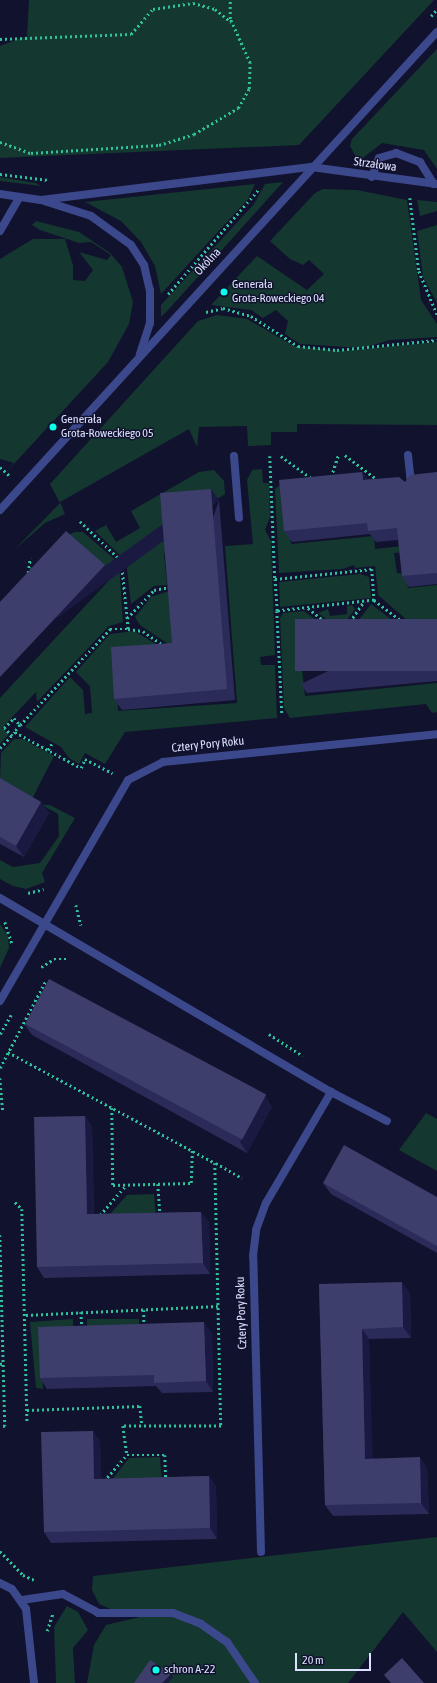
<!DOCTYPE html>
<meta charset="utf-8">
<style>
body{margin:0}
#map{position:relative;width:437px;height:1683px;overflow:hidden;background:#11122d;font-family:"Asap Condensed",sans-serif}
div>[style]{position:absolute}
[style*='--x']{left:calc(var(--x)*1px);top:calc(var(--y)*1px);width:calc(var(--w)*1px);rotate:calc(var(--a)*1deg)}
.green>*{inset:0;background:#143730}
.path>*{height:2.5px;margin-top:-1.25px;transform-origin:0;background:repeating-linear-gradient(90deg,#30c19d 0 2px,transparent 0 5px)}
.service>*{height:8px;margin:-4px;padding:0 4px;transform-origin:4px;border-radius:4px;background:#3c488c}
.minor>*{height:8px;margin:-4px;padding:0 4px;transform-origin:4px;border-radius:4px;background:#3c488c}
.wall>*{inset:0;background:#2b2b5a}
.shaded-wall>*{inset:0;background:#191941;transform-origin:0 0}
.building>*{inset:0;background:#3e3e6c;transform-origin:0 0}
.dots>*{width:11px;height:11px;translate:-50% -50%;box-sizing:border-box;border:2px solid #11122d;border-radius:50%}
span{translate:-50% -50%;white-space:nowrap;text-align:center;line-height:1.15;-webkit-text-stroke:3px #11122d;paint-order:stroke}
.street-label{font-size:12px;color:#dde0ff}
.poi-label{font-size:12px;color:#dde0ff}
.left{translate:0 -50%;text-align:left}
.scale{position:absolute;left:295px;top:1653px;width:76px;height:18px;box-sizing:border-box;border:2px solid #dde0ff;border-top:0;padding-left:5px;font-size:12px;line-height:14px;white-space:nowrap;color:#dde0ff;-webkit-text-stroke:3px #11122d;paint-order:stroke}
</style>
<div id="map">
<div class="green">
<div style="clip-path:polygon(29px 0,434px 0,299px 145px,0 158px,0 46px,27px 36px)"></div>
<div style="clip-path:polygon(437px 49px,437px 169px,424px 150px,382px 143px,363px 158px,356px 157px,350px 146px,352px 139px)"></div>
<div style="clip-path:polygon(0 177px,36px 183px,41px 186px,0 181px)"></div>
<div style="clip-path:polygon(283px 182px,169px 309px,161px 317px,161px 305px,254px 204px,265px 184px)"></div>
<div style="clip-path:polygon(255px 184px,248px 199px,161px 294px,155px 266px,141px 242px,121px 221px,85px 202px)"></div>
<div style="clip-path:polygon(323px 189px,357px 190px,407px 200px,421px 300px,437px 324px,437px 337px,390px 340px,363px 348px,300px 344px,285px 334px,288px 321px,276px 310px,263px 318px,251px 310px,211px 305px,257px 256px,307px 290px,324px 274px,309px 260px,303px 265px,290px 259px,270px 241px,315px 193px)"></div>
<div style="clip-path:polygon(417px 200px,437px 202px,437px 211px,420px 216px)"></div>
<div style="clip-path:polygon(36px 221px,79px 232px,110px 253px,122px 267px,133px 302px,129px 324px,108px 362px,0 479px,14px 463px,0 459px,0 259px,33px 239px,65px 239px,73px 265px,73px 280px,85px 281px,93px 270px,79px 252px,107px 260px,111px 255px,91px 242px,79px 243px,40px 230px,32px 225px)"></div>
<div style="clip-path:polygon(437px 225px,437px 303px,423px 277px,417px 231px)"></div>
<div style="clip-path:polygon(217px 315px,247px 319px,294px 346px,320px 349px,340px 351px,437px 342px,437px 425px,297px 424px,297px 432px,271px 432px,271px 445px,248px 446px,247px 426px,199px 427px,197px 447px,189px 429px,60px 502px,65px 514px,45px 523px,14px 550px,60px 503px,50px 484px,198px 321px)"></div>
<div style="clip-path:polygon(262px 469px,263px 483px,269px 483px,270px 517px,265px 530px,271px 541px,275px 655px,260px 657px,261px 665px,275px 665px,277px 718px,125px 732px,105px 764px,85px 753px,79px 764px,69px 758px,61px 747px,25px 727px,70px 677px,83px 690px,85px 714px,92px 713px,90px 686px,76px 672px,110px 634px,134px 631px,168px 651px,116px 654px,118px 711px,237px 703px,225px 546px,253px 544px,247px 480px,252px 470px)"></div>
<div style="clip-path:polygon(214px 470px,224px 481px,225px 494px,219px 498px,166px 502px,170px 553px,164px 553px,167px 585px,154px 586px,131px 604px,126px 561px,95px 531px,106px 525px,116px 542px,140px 528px,131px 511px,199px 472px)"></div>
<div style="clip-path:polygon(283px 483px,291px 544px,374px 536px,375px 549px,403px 546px,404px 552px,394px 553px,397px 573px,406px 574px,408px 588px,437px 585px,437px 627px,418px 629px,416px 620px,407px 620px,378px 595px,375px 566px,355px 568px,354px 565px,343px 569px,279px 573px,275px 489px)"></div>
<div style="clip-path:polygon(75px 532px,83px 532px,119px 563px,123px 622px,109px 626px,37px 702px,36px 692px,2px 728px,9px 734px,0 744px,0 698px,113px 576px,75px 539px,66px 536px)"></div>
<div style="clip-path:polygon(360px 574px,369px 577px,371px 598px,280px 607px,279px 582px)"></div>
<div style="clip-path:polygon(172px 590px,177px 650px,140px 625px,135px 617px,151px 597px)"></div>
<div style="clip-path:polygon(371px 604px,395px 622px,397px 625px,351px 630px)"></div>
<div style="clip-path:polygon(352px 605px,355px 609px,342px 627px,334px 625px,318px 613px,328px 609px,330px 616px,347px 614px,347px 606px)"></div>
<div style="clip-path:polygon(304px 611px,332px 632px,299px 641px,305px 696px,437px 683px,437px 712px,432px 713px,426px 704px,290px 718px,284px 708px,280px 618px,283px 613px)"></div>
<div style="clip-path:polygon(14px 739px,23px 739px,54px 756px,31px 801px,0 783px,1px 753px)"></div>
<div style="clip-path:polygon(42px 805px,50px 805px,75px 818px,42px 873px,45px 882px,26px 889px,13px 886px,0 879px,0 860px,13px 867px,40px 863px,59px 836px,58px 814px)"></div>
<div style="clip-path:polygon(0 924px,8px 936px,9px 948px,0 968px)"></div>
<div style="clip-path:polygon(426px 1113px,437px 1119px,437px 1171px,399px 1150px)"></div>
<div style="clip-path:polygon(154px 1194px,156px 1218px,104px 1221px,127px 1195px)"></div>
<div style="clip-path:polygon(73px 1319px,73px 1334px,41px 1335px,43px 1389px,36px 1388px,30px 1322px)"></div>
<div style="clip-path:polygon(87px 1319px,139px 1319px,139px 1331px,87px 1334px)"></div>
<div style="clip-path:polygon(160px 1457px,162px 1484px,107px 1486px,129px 1458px)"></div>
<div style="clip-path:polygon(437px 1537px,437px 1652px,403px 1612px,348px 1683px,87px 1683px,94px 1645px,106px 1625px,140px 1617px,138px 1613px,113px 1610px,99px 1604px,92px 1590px,93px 1576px)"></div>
<div style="clip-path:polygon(67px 1606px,78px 1612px,88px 1630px,73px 1648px,75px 1683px,56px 1683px,54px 1627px)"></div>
</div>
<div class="path">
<div style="--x:431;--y:16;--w:9;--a:-49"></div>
<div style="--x:0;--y:39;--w:131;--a:-2.2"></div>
<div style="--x:131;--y:34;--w:33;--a:-49"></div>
<div style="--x:153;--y:9;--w:40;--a:-8.5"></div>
<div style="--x:193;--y:3;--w:23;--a:15"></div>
<div style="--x:215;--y:9;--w:21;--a:39"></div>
<div style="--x:0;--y:142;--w:33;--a:20"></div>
<div style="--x:31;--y:153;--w:128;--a:-3.6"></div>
<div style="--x:159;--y:145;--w:37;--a:-17"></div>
<div style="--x:194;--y:134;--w:51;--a:-30.6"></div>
<div style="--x:238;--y:108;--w:22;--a:-60"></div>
<div style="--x:249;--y:89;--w:26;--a:-88"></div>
<div style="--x:250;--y:63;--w:48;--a:-114.4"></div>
<div style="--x:230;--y:19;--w:19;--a:-90"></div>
<div style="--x:0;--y:174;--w:49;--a:7"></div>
<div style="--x:410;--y:198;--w:74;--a:83"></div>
<div style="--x:419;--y:271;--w:47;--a:67.3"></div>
<div style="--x:168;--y:294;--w:138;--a:-49.1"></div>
<div style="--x:206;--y:312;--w:17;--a:-13"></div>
<div style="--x:223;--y:308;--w:29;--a:16"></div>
<div style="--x:251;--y:316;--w:56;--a:32.6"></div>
<div style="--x:298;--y:346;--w:39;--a:6"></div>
<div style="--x:337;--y:350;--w:100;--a:-5.7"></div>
<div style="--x:345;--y:455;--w:41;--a:37.1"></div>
<div style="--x:270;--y:456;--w:123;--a:87.7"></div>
<div style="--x:275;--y:579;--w:98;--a:-5.9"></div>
<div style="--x:372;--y:569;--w:31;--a:86"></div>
<div style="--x:374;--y:600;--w:98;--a:173.5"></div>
<div style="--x:277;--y:611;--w:32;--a:-94"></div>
<div style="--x:281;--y:456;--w:39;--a:36"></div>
<div style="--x:0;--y:467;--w:13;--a:42"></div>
<div style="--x:331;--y:477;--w:23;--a:-72"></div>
<div style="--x:28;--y:573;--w:15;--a:-82"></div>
<div style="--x:374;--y:600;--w:40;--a:37"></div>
<div style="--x:308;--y:608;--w:35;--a:39"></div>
<div style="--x:277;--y:611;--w:104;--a:87.2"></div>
<div style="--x:127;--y:618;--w:39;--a:-46"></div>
<div style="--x:154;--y:590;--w:16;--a:-11"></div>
<div style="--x:128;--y:629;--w:15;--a:8"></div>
<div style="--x:143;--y:631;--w:24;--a:35"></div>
<div style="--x:344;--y:630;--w:35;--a:-55"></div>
<div style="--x:20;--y:725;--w:132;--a:-46.8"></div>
<div style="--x:110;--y:629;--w:18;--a:0"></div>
<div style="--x:128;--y:629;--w:68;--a:-95.9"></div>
<div style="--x:121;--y:561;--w:57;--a:-136.4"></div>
<div style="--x:12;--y:736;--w:11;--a:-135"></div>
<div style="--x:4;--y:728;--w:14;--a:-45"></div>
<div style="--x:14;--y:718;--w:9;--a:49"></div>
<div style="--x:20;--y:725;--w:9;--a:126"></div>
<div style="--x:0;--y:748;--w:22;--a:-47"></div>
<div style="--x:15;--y:732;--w:75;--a:28.6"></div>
<div style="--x:81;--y:768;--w:10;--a:-66"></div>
<div style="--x:85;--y:759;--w:31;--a:27"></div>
<div style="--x:48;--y:750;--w:8;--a:-60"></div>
<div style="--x:28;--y:893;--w:16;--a:-14"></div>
<div style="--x:76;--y:905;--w:21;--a:76"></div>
<div style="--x:5;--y:922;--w:22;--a:72"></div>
<div style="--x:41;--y:967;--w:15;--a:-32"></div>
<div style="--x:54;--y:959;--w:14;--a:0"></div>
<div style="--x:0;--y:1034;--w:22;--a:-60"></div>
<div style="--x:269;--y:1034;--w:40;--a:32.9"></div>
<div style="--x:8;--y:1052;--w:235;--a:28.2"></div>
<div style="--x:215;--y:1163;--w:263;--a:88.7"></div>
<div style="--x:221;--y:1426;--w:98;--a:180"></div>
<div style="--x:123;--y:1426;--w:29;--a:82"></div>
<div style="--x:127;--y:1455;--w:38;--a:0"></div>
<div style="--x:165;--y:1455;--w:25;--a:88"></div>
<div style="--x:0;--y:1068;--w:99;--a:-62.4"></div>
<div style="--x:0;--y:1078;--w:34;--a:85"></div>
<div style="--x:112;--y:1108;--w:77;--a:89.3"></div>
<div style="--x:113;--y:1185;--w:78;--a:-1.5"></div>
<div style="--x:191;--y:1183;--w:33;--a:-88"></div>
<div style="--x:216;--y:1163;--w:30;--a:30"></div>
<div style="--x:158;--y:1184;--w:31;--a:86"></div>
<div style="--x:15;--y:1202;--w:10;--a:45"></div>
<div style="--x:22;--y:1209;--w:212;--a:88.6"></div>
<div style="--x:100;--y:1215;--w:40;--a:-49"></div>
<div style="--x:0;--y:1235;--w:191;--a:88.5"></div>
<div style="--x:5;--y:1426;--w:5;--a:169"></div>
<div style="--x:144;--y:1310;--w:16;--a:90"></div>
<div style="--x:81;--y:1312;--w:16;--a:86"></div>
<div style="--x:26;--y:1315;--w:192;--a:-2.7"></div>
<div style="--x:0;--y:1364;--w:4;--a:-14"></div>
<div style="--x:27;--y:1410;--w:113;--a:-2"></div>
<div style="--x:140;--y:1406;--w:20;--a:84"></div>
<div style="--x:104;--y:1481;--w:35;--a:-49"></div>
<div style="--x:0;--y:1551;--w:33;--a:46"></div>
<div style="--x:23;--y:1575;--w:12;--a:24"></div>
<div style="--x:47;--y:1631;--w:19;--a:-72"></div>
</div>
<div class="service">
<div style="--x:372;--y:177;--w:20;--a:-70"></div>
<div style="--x:379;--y:158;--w:18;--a:-16"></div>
<div style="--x:396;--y:153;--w:26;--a:21"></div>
<div style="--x:420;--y:162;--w:26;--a:58"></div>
</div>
<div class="minor">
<div style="--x:0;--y:194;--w:41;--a:8.3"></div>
<div style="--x:41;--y:200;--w:52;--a:17.7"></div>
<div style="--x:91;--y:216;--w:49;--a:35.9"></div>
<div style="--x:131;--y:245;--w:24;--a:57"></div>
<div style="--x:144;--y:265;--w:26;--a:77"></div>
<div style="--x:150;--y:290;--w:33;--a:90"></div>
<div style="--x:150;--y:323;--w:33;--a:108"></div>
<div style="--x:41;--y:200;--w:272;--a:-7"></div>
<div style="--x:311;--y:167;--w:127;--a:7.7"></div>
<div style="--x:0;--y:231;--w:39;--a:-60"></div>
<div style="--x:408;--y:455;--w:31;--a:84"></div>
<div style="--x:234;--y:456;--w:62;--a:85.4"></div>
<div style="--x:0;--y:510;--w:648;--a:-47.57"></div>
<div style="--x:0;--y:898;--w:384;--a:30.4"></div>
<div style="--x:331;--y:1092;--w:63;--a:27.4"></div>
<div style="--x:0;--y:1001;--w:255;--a:-59.9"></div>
<div style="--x:128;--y:780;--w:39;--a:-27"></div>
<div style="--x:163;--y:762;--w:275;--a:-5.8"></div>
<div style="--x:261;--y:1552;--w:296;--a:-91.5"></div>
<div style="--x:253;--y:1256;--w:26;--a:-83"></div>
<div style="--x:256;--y:1230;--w:29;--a:-70"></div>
<div style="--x:266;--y:1203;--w:129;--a:-59.6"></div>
<div style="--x:0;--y:1583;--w:13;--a:27"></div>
<div style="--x:12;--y:1589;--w:24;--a:55"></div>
<div style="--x:26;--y:1609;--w:74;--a:83.8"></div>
<div style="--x:22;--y:1600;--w:41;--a:-8.3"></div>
<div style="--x:63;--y:1594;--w:40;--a:28"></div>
<div style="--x:98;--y:1613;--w:75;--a:0"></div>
<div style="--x:173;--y:1613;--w:30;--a:21"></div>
<div style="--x:201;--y:1624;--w:32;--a:35"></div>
<div style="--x:227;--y:1642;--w:50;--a:55.7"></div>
</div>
<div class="wall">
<div style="clip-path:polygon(362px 472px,367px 479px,405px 482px,437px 472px,437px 584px,409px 587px,402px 576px,398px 540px,376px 542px,370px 534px,292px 542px,284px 531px)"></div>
<div style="clip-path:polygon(219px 500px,235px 700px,122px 710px,114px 699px,172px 643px)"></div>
<div style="clip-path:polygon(437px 619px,437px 681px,307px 693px,301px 684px)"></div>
<div style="clip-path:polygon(0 778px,41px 802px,49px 813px,24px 857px,0 844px)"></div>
<div style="clip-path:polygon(24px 1024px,265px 1096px,272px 1107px,247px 1153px,32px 1035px)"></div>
<div style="clip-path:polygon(85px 1116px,92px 1127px,94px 1214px,201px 1212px,209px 1223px,210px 1274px,44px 1278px,37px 1267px)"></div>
<div style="clip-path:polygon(323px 1183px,437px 1197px,437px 1253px,331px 1194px)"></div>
<div style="clip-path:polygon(319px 1284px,410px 1293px,411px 1338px,369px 1339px,372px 1458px,427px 1468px,429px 1514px,333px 1516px,325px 1505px)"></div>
<div style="clip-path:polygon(212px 1333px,213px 1392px,162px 1393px,156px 1386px,47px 1389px,40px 1378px)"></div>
<div style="clip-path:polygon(93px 1431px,100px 1442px,101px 1479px,209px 1476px,216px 1487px,217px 1539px,51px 1543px,44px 1532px)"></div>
</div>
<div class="shaded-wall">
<div style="clip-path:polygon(362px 472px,370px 483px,363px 480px)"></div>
<div style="left:211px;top:489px;width:14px;height:201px;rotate:54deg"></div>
<div style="left:105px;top:565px;width:13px;height:154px;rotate:58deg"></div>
<div style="clip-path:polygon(41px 802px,49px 813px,24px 857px,16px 846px)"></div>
<div style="clip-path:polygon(265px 1096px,272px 1107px,247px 1153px,240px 1142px)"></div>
<div style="clip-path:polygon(85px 1116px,92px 1127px,94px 1225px,87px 1214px)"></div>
<div style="clip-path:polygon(201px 1212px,209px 1223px,210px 1274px,203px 1263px)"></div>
<div style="clip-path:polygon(402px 1282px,410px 1293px,411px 1338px,403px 1327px)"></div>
<div style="clip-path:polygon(204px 1322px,212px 1333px,213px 1392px,206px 1381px)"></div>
<div style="clip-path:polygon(362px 1329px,369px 1339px,373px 1469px,365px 1459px)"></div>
<div style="clip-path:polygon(93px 1431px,100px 1442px,102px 1490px,94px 1479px)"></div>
<div style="clip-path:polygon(420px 1457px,427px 1468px,429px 1514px,421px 1503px)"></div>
<div style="clip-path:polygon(209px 1476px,216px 1487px,217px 1539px,210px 1528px)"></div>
<div style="clip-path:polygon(171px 1674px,173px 1677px,168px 1683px,162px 1683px)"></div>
</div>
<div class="building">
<div style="clip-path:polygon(362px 472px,363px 480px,399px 477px,405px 482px,410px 475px,437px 472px,437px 573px,402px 576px,397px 528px,368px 531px,367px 523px,284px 531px,279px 480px)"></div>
<div style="clip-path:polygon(211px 489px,227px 689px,114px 699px,111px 647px,172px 643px,160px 493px)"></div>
<div style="clip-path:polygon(66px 531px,105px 565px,0 677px,0 602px)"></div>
<div style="left:437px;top:619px;width:52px;height:142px;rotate:90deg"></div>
<div style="clip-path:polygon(0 778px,41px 802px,16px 846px,0 837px)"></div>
<div style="left:49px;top:979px;width:246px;height:51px;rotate:28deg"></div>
<div style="clip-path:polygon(85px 1116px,87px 1214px,201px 1212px,203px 1263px,37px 1267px,34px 1117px)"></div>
<div style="clip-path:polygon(344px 1145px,437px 1197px,437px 1246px,323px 1183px)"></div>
<div style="clip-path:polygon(402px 1282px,403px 1327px,362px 1329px,365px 1459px,420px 1457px,421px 1503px,325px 1505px,319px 1284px)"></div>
<div style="clip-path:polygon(204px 1322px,206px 1381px,154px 1383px,154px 1375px,40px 1378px,38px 1327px)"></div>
<div style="clip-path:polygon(93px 1431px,94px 1479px,209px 1476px,210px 1528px,44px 1532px,41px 1432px)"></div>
<div style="clip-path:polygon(402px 1658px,424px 1683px,391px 1683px,384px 1675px)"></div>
<div style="clip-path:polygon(150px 1660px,171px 1674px,162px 1683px,134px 1683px)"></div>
</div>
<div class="dots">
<div style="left:224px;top:292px;background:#09ffeb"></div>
<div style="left:53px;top:427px;background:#09ffeb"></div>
<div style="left:156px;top:1670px;background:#09ffeb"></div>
</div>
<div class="street-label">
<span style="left:375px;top:165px;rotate:8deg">Strzałowa</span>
<span style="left:208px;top:262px;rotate:-47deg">Okólna</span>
<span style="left:208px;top:745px;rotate:-6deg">Cztery Pory Roku</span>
<span style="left:242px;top:1313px;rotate:-92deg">Cztery Pory Roku</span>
</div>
<div class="poi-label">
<span class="left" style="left:232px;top:292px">Generała<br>Grota-Roweckiego 04</span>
<span class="left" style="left:61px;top:427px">Generała<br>Grota-Roweckiego 05</span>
<span class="left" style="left:164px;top:1670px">schron A-22</span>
</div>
<div class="scale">20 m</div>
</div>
